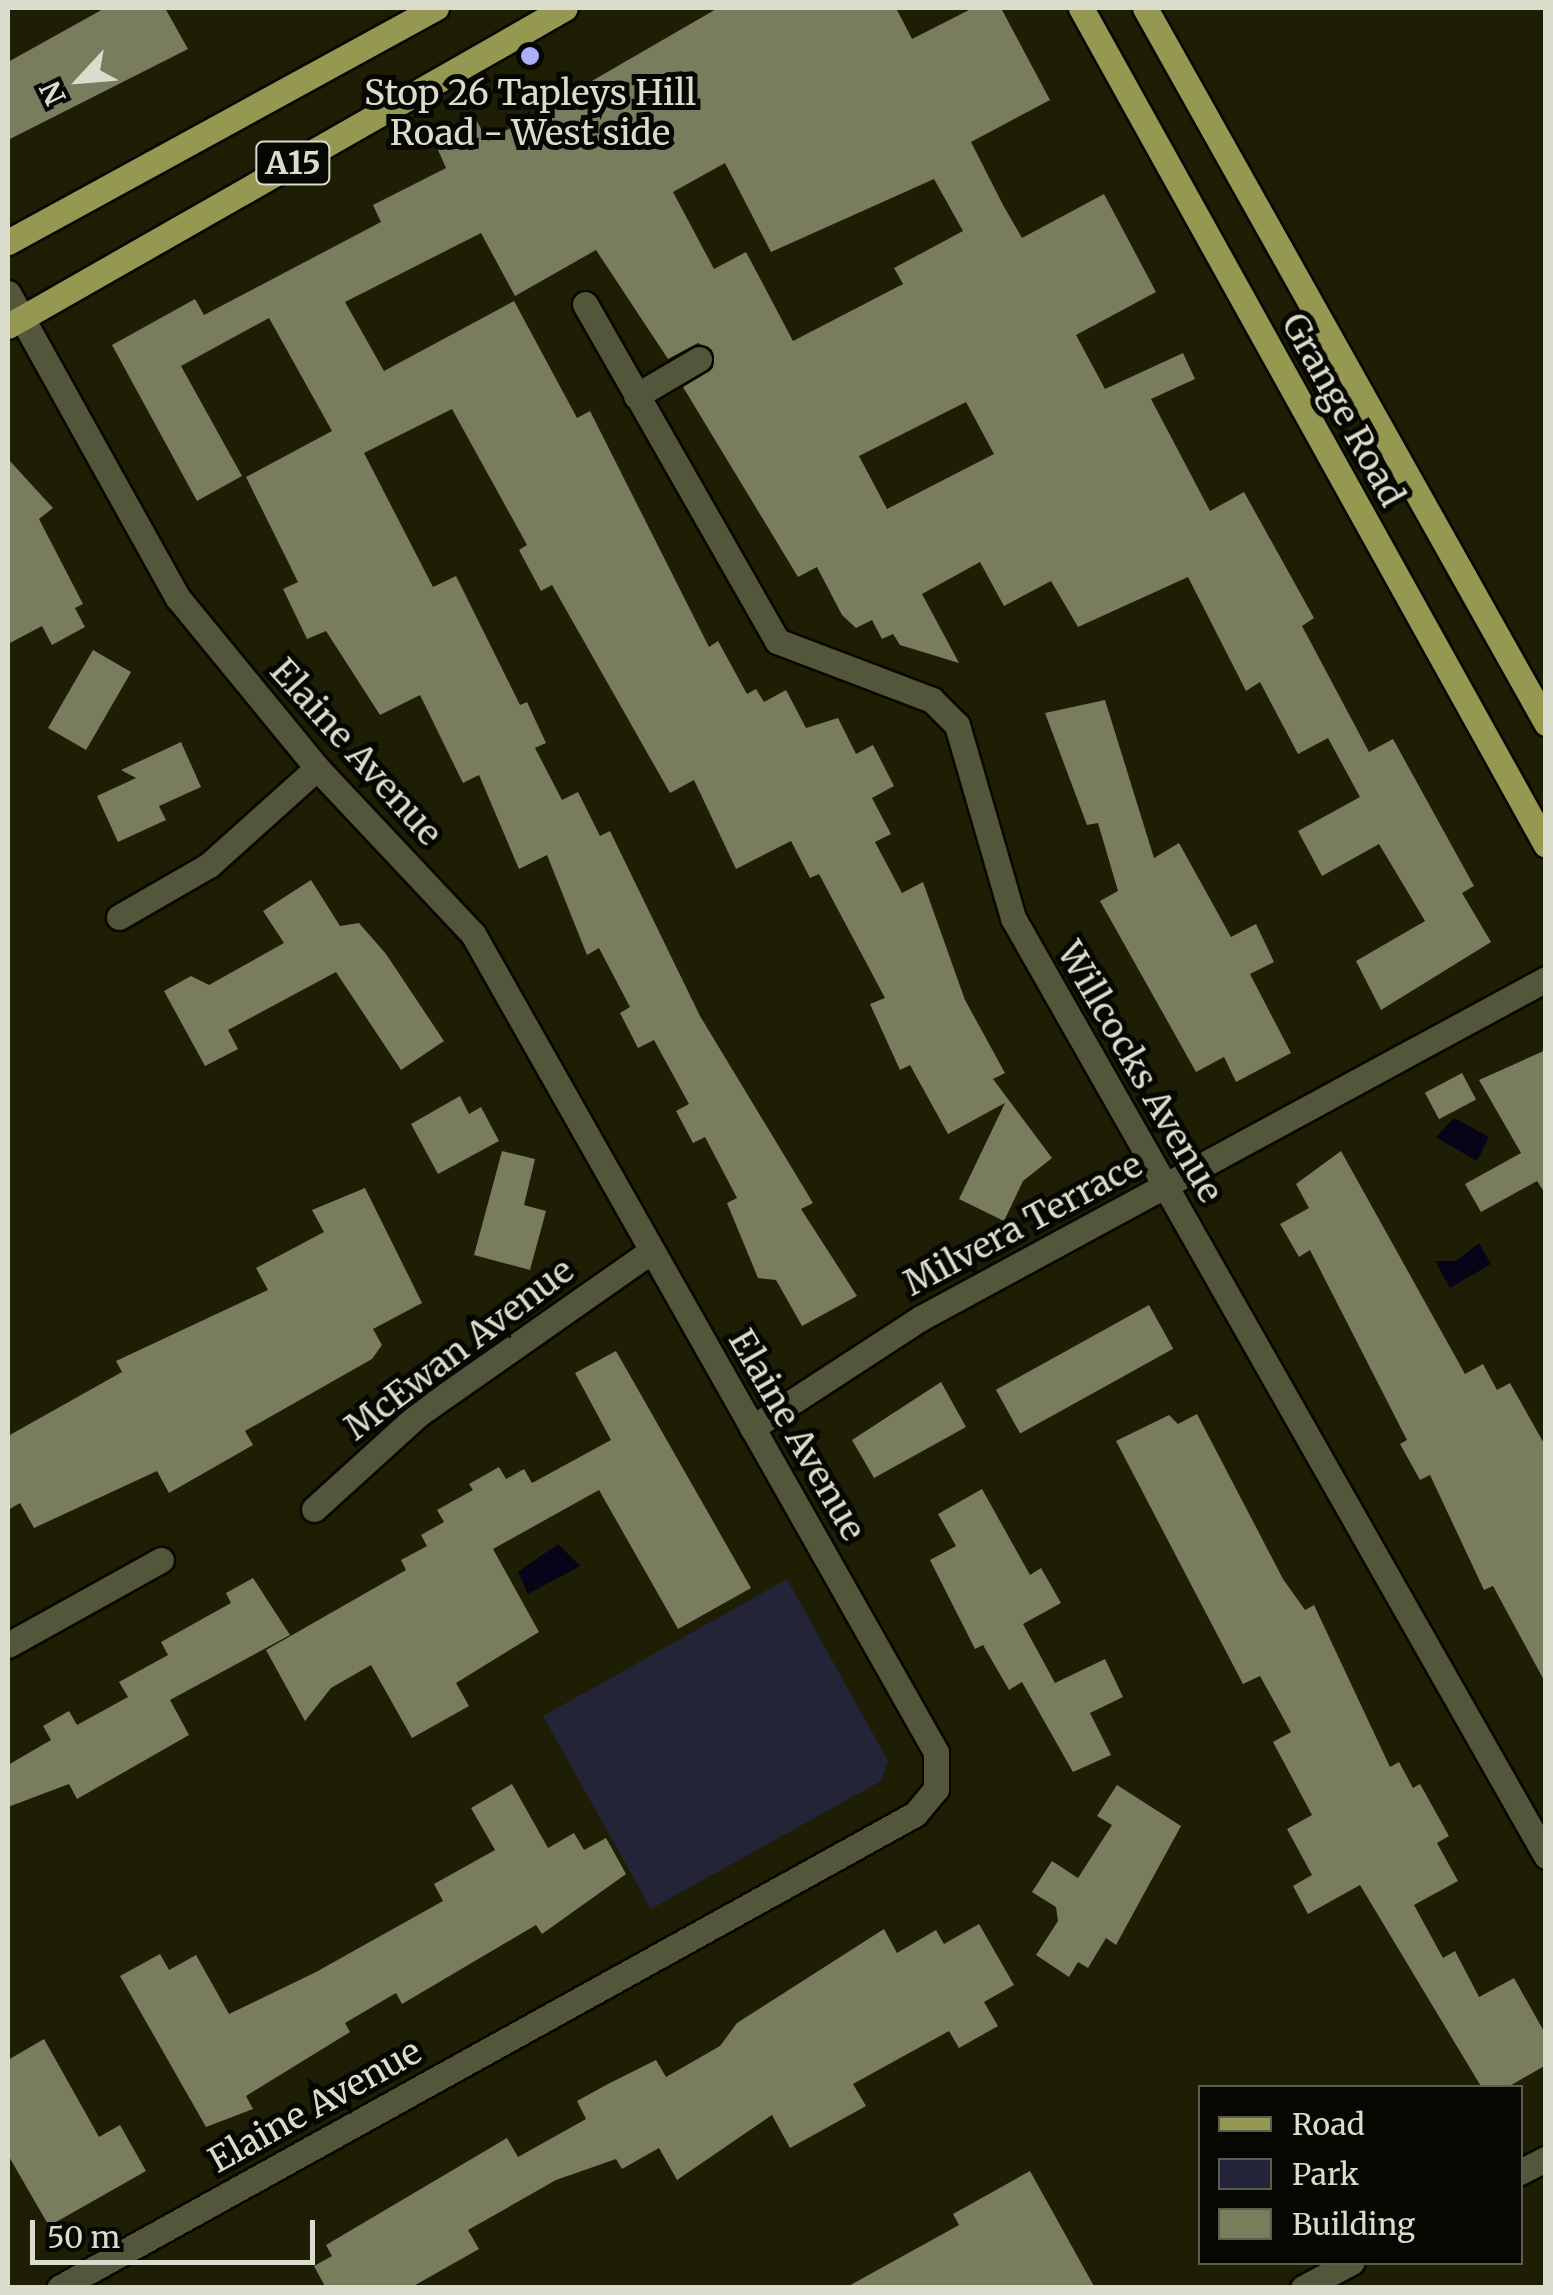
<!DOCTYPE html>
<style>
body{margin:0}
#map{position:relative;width:1553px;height:2295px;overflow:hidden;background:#1d1e04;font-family:Merriweather,serif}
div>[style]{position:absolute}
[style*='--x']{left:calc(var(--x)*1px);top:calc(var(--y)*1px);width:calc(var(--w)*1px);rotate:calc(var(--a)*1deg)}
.green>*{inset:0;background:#232438}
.water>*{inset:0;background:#050418}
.building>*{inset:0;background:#7a7c5e;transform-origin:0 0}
.roads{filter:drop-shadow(2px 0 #080800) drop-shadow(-2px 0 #080800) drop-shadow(0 2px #080800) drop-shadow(0 -2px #080800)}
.minor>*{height:25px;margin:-12.5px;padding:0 12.5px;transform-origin:12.5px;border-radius:12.5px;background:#54563b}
.major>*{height:25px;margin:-12.5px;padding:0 12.5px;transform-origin:12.5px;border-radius:12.5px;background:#949851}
.dots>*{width:28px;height:28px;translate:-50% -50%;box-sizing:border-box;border:5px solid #070701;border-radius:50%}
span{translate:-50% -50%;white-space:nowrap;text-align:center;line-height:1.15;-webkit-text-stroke:10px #070701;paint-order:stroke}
.shield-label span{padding:2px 8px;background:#070701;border:2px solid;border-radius:8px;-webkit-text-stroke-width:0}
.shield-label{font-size:32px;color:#dadccc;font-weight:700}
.poi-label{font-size:35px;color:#dadccc}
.street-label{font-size:35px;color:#dadccc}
.frame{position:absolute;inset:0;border:10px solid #dadccc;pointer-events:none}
.legend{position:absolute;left:1198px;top:2085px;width:325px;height:180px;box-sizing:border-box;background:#070701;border:2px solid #5b5c52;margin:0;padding:12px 18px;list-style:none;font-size:30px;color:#dadccc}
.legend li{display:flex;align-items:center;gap:20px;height:50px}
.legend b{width:50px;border:2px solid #5b5c52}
.north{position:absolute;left:30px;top:30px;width:100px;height:100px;-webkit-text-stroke:8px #070701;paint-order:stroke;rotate:244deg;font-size:28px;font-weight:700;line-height:40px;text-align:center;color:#dadccc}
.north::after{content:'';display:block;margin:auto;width:35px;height:45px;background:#dadccc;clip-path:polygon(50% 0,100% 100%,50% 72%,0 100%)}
.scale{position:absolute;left:30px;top:2220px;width:285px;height:45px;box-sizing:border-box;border:5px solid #dadccc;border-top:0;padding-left:12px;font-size:30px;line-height:35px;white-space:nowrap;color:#dadccc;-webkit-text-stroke:8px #070701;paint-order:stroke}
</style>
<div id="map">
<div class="green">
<div style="clip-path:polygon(787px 1579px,888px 1761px,881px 1781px,651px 1909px,543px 1716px)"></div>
</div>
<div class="water">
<div style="clip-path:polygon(1454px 1118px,1489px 1137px,1477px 1161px,1436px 1137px)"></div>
<div style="clip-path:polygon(1479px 1243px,1491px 1264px,1450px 1288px,1435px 1261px,1456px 1261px)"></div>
<div style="clip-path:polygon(558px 1544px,580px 1566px,528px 1594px,518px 1572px)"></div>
</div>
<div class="building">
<div style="clip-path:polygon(105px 8px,165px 8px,188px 49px,8px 140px,8px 62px)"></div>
<div style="clip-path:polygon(evenodd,718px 8px,896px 8px,912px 39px,973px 8px,1001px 8px,1050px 100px,971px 142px,1003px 205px,1022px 238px,1104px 194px,1156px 292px,1076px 335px,1105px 389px,1183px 353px,1195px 379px,1151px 399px,1210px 511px,1244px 492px,1314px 618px,1302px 626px,1369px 752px,1393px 739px,1474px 886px,1462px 893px,1491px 942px,1381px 1010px,1356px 961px,1425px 921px,1379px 844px,1322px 876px,1298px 831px,1360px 797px,1328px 738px,1298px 754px,1260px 682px,1246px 691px,1188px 577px,1078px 627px,1051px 581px,1004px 606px,980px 562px,922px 594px,959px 663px,900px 645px,893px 634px,882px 639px,872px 620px,856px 628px,842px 615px,817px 567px,798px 577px,683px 387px,713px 368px,712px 350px,698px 343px,668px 359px,596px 250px,515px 296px,481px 233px,345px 302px,384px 371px,514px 301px,577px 418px,590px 411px,709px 647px,718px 641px,747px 694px,756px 689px,764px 702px,786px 690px,806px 728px,838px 718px,856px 754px,873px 745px,894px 786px,872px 798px,891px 834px,875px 842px,902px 893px,923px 882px,965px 1000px,1005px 1073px,993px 1079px,1052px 1158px,1023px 1181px,1004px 1221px,959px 1199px,1005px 1103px,948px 1134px,910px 1065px,900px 1070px,870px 1004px,885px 998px,819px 874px,810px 878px,791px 841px,736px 869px,694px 780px,670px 793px,552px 585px,541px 591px,519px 550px,527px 545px,452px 409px,364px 453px,433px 587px,456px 576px,520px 705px,527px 702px,546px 743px,535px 748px,562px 800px,578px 792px,600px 836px,610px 831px,700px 1016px,813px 1203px,801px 1209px,857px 1296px,802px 1326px,776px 1280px,758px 1278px,727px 1203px,737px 1198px,705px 1137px,693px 1143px,676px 1111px,689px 1104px,654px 1040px,638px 1048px,620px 1013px,630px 1007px,599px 948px,587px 955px,547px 855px,519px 869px,479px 775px,463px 783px,420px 695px,380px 715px,326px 631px,307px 639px,283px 589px,298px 582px,246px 477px,332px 431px,269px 318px,181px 366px,242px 476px,197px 501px,112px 345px,195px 299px,204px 315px,381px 222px,373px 205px,446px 168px,434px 141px,475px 118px,488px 141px,718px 8px,725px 163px,771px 252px,934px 179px,963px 231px,894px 268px,903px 284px,793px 341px,746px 252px,714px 269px,673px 192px,725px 163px,718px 8px,966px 402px,994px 454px,887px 509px,859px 456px,966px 402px)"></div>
<div style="clip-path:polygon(8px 459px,53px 508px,39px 519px,83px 604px,75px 608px,85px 627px,52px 645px,42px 626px,8px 644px)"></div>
<div style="left:93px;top:650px;width:44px;height:90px;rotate:30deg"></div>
<div style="clip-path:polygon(1105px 700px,1154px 858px,1179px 843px,1231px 937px,1256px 924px,1274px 962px,1250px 974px,1291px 1053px,1236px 1082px,1224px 1057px,1196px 1072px,1100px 901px,1118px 891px,1098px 823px,1087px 825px,1045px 713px)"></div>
<div style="clip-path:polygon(181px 742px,201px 787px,159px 806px,166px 820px,118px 842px,97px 796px,136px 778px,121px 770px)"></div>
<div style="clip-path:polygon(311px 880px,340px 926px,359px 923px,386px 954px,444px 1041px,401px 1070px,336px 972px,228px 1030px,238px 1049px,205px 1066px,164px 991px,191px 976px,209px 985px,284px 943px,263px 911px)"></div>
<div style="clip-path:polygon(1546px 1050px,1546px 1195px,1537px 1181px,1481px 1212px,1465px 1184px,1521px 1153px,1479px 1080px)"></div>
<div style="left:1462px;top:1073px;width:30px;height:42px;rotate:62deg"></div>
<div style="clip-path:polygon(460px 1096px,469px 1114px,481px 1107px,499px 1141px,438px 1174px,411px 1124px)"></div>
<div style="clip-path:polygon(502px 1151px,535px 1159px,524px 1205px,546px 1211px,530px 1270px,474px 1255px)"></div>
<div style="clip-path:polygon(1341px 1151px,1465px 1374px,1483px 1364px,1497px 1390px,1510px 1383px,1546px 1447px,1546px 1684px,1493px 1586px,1484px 1590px,1430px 1475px,1420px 1480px,1400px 1444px,1407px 1440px,1310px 1250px,1299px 1257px,1280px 1224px,1309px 1208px,1296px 1184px)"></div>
<div style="clip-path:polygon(365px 1188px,422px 1303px,373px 1329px,382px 1345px,372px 1359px,245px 1431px,253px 1445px,169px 1493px,157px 1471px,34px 1528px,20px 1503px,8px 1510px,8px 1436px,122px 1372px,116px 1361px,268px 1290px,256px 1268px,324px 1232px,312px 1210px)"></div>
<div style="left:1149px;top:1305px;width:50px;height:175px;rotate:61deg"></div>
<div style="clip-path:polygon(616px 1351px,751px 1588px,678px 1629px,599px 1490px,493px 1549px,539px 1632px,456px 1683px,469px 1706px,412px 1738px,371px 1665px,331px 1688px,305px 1721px,266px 1650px,406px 1570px,401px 1560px,427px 1546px,421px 1535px,444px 1522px,437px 1510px,473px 1490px,469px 1484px,499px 1467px,506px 1479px,524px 1469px,532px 1483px,611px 1440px,575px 1373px)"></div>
<div style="clip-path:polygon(941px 1382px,966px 1427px,874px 1478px,852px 1440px)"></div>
<div style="clip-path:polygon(1197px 1414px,1283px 1579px,1305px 1610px,1314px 1605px,1390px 1767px,1399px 1762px,1413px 1788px,1420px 1784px,1449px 1836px,1437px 1843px,1458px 1881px,1414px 1905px,1443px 1958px,1455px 1951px,1479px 1997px,1514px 1978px,1546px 2035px,1546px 2065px,1506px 2088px,1482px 2088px,1360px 1885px,1308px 1914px,1293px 1886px,1312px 1875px,1287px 1829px,1312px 1815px,1273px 1742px,1291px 1732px,1260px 1676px,1243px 1684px,1116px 1441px,1169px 1415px,1178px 1424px)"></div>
<div style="clip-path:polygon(982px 1489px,1030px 1575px,1041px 1568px,1061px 1603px,1023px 1624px,1055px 1683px,1105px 1659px,1123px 1697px,1090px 1713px,1111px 1755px,1073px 1772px,1022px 1682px,1009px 1690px,983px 1645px,975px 1649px,930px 1560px,956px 1546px,938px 1514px)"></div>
<div style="clip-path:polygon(253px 1578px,290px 1635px,170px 1700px,189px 1735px,77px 1799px,69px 1784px,8px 1807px,8px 1765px,51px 1740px,43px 1726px,69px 1711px,77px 1725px,128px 1697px,119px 1682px,168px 1655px,161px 1642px,231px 1603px,226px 1593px)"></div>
<div style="clip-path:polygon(512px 1784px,548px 1848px,574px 1833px,584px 1850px,606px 1838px,626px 1874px,542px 1934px,536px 1925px,402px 2004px,396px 1993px,345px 2023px,350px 2032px,246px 2096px,253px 2109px,206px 2127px,120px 1976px,160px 1954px,169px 1970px,196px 1955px,229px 2014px,316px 1972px,443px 1901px,434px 1884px,495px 1850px,471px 1808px)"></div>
<div style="clip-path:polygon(1117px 1785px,1181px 1826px,1116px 1945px,1106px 1938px,1088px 1968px,1078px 1962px,1069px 1977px,1036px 1955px,1058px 1921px,1056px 1907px,1032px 1892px,1052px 1861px,1078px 1878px,1112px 1825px,1097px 1816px)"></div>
<div style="clip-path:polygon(979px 1924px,1014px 1985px,984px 2002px,998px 2026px,959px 2048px,949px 2031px,853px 2084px,866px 2106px,790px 2148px,772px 2115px,677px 2180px,659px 2148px,622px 2169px,616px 2159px,556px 2180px,468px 2230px,479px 2249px,410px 2288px,326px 2288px,314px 2266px,332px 2256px,326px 2245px,507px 2138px,518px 2157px,586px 2119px,577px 2101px,608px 2084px,656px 2060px,666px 2077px,720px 2046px,737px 2023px,884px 1929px,897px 1953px,936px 1930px,944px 1944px)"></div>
<div style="clip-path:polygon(44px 2039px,99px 2137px,120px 2125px,146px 2171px,49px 2226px,8px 2155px,8px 2060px)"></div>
<div style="clip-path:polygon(1030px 2171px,1095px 2288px,845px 2288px,959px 2225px,953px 2214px)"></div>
</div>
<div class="roads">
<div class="minor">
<div style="--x:8;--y:293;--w:349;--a:60.9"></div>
<div style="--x:178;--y:598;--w:220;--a:50.7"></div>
<div style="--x:317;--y:768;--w:228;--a:46.8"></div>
<div style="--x:473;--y:934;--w:940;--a:60.49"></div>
<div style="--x:936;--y:1752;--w:37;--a:90"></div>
<div style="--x:936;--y:1789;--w:33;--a:130"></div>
<div style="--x:915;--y:1814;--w:978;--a:151.03"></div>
<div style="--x:585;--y:304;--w:388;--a:60.3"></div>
<div style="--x:777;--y:641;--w:166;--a:20.8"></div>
<div style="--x:932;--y:700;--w:35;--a:45"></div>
<div style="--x:957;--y:725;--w:201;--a:73.8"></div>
<div style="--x:1013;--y:918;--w:1079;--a:60.39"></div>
<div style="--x:636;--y:396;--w:73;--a:-30.4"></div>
<div style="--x:119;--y:917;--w:104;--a:-30"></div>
<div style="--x:209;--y:865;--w:145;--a:-41.9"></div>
<div style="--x:752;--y:1428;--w:202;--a:-33.1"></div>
<div style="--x:921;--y:1318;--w:711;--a:-28.48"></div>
<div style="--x:314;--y:1509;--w:143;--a:-42.2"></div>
<div style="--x:420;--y:1413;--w:282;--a:-35"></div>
<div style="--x:8;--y:1645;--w:175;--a:-29.1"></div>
<div style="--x:1520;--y:2172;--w:29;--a:-27"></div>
<div style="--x:1303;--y:2288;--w:55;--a:-28"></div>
</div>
<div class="major">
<div style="--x:1081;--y:8;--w:957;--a:60.95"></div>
<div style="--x:1145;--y:8;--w:820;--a:60.71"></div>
<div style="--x:8;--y:242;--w:488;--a:-28.7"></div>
<div style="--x:8;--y:326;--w:641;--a:-29.72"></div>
</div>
</div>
<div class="dots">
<div style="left:530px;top:56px;background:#acaffb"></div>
</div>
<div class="shield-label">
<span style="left:293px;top:163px">A15</span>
</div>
<div class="poi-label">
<span style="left:530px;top:113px">Stop 26 Tapleys Hill<br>Road - West side</span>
</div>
<div class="street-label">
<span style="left:1343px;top:410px;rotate:61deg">Grange Road</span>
<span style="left:356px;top:752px;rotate:48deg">Elaine Avenue</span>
<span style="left:1140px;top:1072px;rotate:60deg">Willcocks Avenue</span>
<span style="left:1023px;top:1224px;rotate:-28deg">Milvera Terrace</span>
<span style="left:459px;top:1349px;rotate:-37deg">McEwan Avenue</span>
<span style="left:797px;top:1435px;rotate:60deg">Elaine Avenue</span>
<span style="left:315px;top:2106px;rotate:-29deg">Elaine Avenue</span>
</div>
<div class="frame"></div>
<ul class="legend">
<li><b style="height:12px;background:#949851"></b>Road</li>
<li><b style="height:28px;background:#232438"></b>Park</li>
<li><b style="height:28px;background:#7a7c5e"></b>Building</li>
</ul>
<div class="north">N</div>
<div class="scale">50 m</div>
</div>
